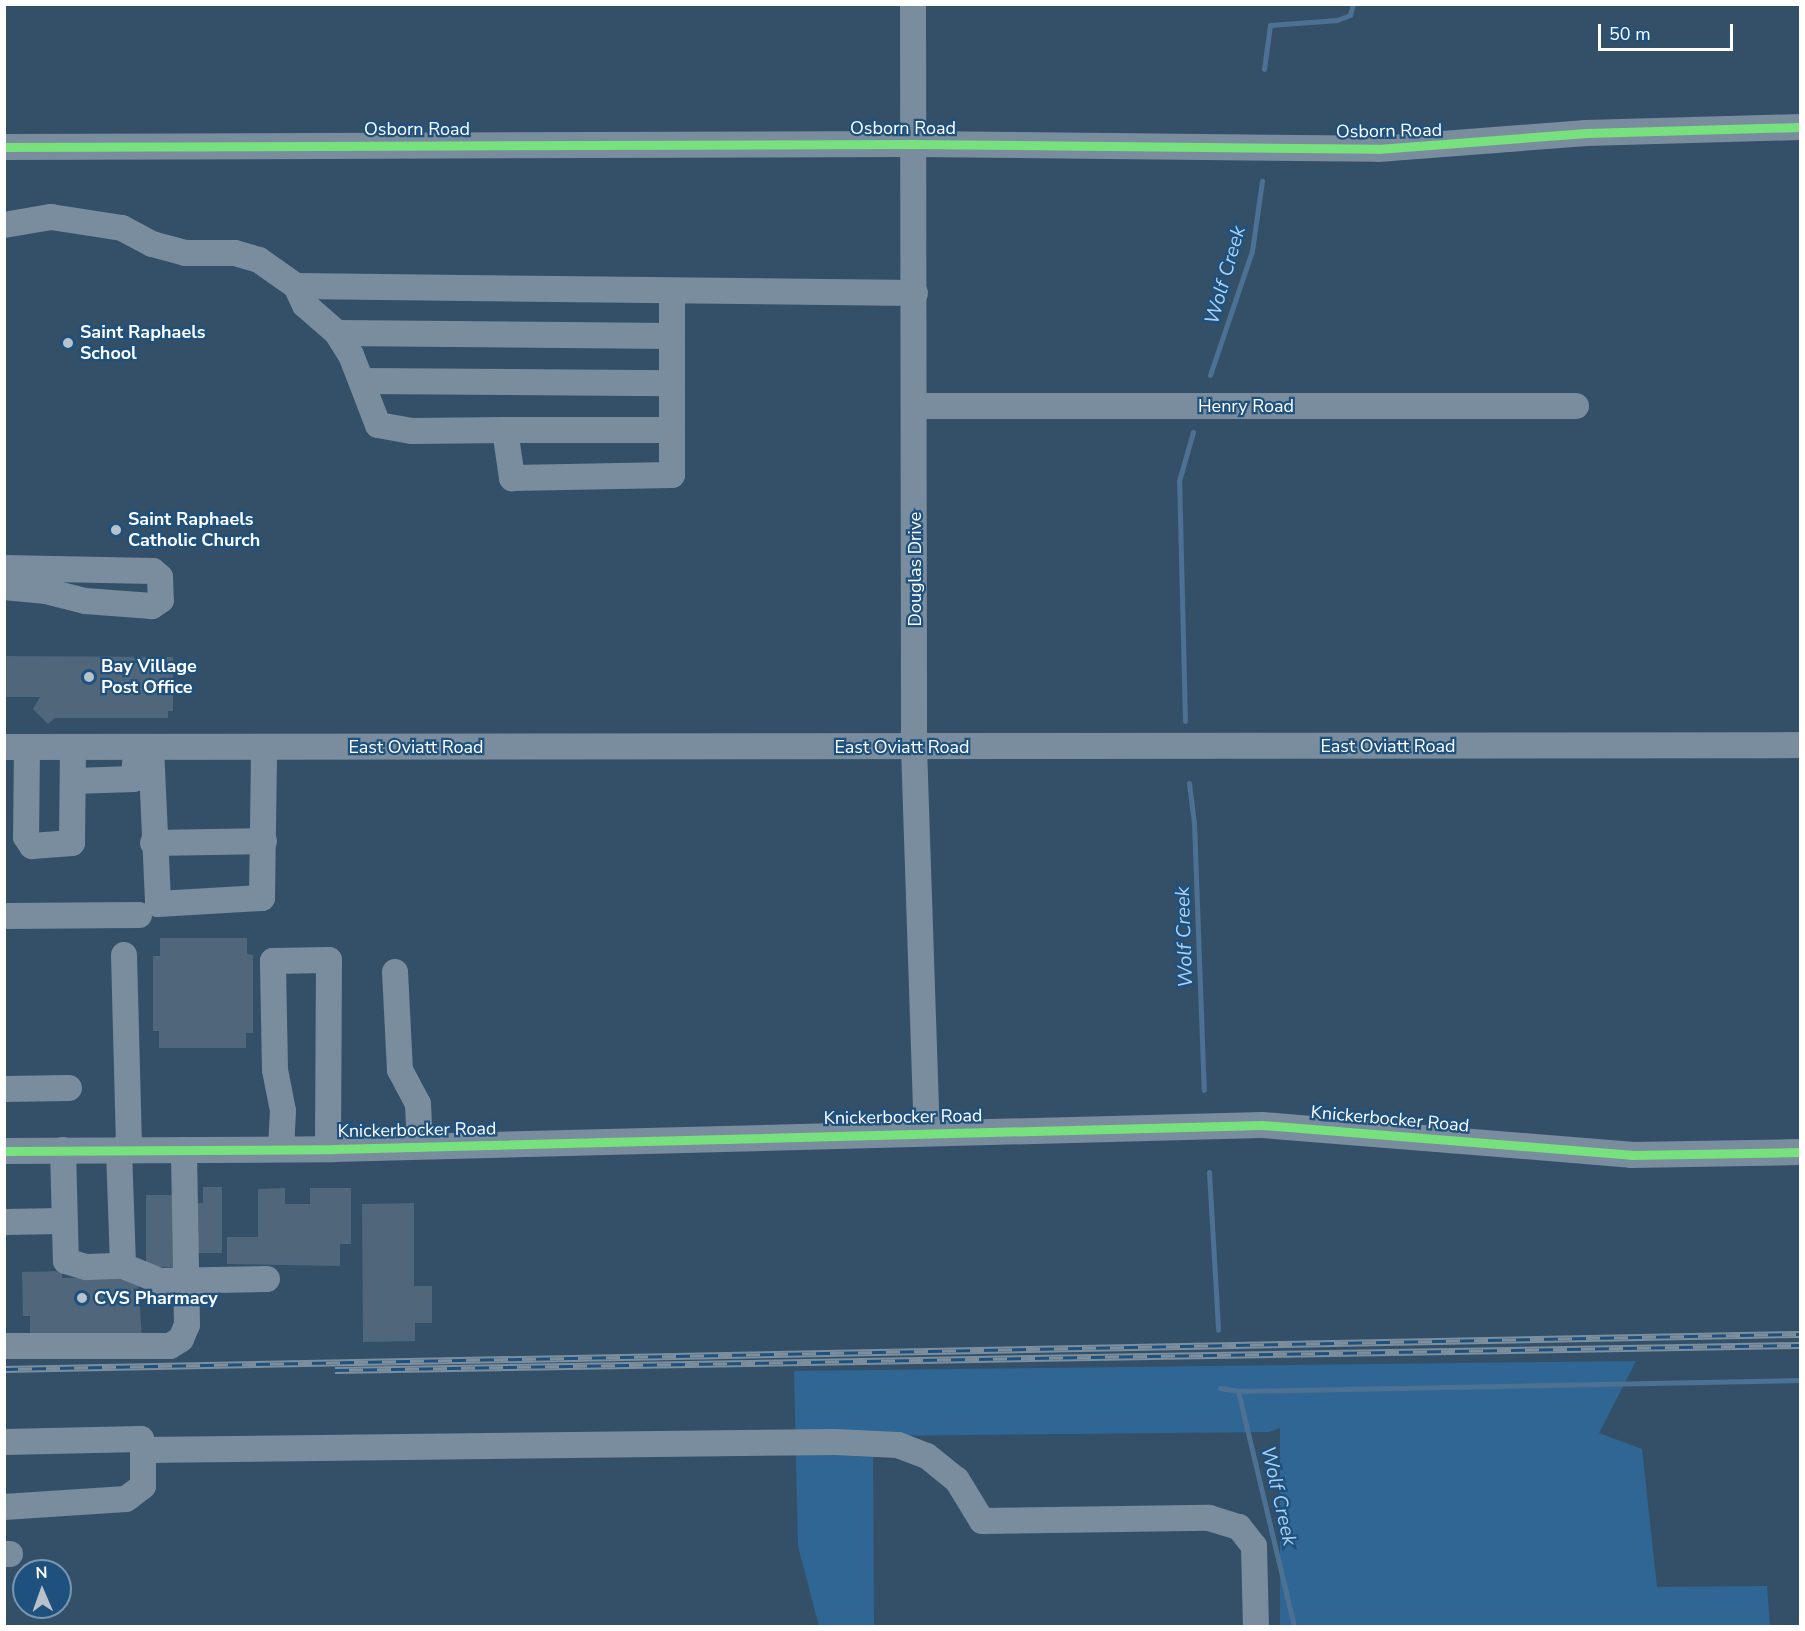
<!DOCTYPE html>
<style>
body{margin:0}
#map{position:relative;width:1805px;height:1631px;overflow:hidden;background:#345068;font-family:"Nunito Sans",sans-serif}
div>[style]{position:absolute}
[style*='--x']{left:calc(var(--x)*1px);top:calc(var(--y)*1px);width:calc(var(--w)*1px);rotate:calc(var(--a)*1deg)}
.green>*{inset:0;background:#2f6694}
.stream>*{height:5px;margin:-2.5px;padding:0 2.5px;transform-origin:2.5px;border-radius:2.5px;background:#4d7192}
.building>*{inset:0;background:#50667a;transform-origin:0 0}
.minor>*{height:26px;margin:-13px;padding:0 13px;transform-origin:13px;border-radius:13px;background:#798d9f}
.rail>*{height:7px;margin-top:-3.5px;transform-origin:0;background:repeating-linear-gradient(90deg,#1e517e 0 14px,#7b8f9f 0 28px);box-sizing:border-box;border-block:2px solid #7b8f9f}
.cycleway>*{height:9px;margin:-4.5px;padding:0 4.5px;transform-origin:4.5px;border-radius:4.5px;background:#77e17e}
.dots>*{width:16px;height:16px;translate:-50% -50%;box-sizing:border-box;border:3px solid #1e517e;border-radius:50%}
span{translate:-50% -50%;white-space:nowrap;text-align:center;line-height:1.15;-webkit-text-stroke:4.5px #1e517e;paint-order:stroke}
.street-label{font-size:18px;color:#fff}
.poi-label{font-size:18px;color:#fff;font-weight:700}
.left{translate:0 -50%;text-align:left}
.water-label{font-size:20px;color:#acd1f0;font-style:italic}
.frame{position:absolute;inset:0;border:6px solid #fff;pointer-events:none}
.north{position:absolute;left:12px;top:1559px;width:60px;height:60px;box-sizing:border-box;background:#1e517e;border:2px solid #7897b2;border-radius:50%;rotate:358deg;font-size:16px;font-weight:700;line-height:24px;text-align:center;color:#fff}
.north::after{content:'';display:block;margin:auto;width:21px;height:27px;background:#b8c2ca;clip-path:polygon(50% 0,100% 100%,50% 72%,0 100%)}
.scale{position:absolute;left:1598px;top:24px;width:135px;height:27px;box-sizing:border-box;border:3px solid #fff;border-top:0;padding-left:8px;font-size:18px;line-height:21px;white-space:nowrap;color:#fff;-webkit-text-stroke:4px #1e517e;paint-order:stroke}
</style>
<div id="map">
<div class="green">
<div style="clip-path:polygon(1636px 1361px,1599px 1433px,1642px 1449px,1657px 1587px,1767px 1586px,1770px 1626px,1280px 1626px,1280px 1428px,1269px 1432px,873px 1436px,874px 1626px,819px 1626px,798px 1546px,794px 1371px)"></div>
</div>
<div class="stream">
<div style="--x:1264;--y:69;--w:44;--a:-82.2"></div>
<div style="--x:1270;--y:25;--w:67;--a:-4.3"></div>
<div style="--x:1337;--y:20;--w:14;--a:-21"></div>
<div style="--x:1350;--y:15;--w:11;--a:-75"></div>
<div style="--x:1210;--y:375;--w:131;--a:-71.3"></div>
<div style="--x:1252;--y:251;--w:71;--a:-81.9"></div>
<div style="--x:1185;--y:721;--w:240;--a:-91.4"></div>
<div style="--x:1179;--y:481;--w:51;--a:-74.1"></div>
<div style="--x:1189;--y:783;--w:40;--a:82.9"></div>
<div style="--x:1194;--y:823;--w:267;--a:87.9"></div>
<div style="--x:1209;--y:1172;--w:158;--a:86.7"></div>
<div style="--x:1220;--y:1388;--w:18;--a:9"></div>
<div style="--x:1238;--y:1391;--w:242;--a:76.6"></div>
<div style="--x:1238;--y:1391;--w:562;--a:-1.12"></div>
</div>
<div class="building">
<div style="clip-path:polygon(4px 656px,173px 657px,173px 711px,168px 711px,168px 718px,55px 718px,48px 724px,33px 709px,40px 697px,4px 697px)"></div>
<div style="clip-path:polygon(160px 938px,247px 938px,247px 954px,253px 955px,253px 1033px,246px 1033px,246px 1048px,159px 1048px,159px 1031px,153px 1031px,153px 956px,160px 956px)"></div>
<div style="clip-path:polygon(203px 1187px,222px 1187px,222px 1253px,193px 1253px,193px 1203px,203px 1203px)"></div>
<div style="clip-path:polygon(285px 1188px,285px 1204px,310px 1204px,310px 1188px,351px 1188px,351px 1244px,340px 1244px,340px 1266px,227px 1264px,227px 1237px,258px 1237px,258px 1189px)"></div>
<div style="left:146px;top:1195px;width:30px;height:72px"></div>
<div style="clip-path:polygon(414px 1203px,414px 1286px,432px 1286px,432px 1323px,415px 1323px,415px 1341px,363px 1342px,362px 1204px)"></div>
<div style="clip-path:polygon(62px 1271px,62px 1278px,138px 1277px,142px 1339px,30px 1341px,30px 1316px,23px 1316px,22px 1272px)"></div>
</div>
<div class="minor">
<div style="--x:913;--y:4;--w:743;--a:89.92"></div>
<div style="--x:914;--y:747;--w:386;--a:88.1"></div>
<div style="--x:4;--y:147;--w:909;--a:-0.19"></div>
<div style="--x:913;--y:144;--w:465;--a:0.6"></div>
<div style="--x:1378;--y:149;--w:209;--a:-4.4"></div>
<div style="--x:1586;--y:133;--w:214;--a:-1.6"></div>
<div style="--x:4;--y:225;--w:48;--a:-9.7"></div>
<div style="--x:51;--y:217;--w:72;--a:8.8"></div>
<div style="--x:122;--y:228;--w:34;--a:28"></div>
<div style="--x:152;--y:244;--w:34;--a:15"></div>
<div style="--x:185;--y:253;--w:50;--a:0"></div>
<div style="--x:235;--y:253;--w:25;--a:16"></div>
<div style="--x:259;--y:260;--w:45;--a:35.1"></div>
<div style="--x:296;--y:286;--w:619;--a:0.65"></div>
<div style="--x:296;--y:286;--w:21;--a:65"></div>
<div style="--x:305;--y:305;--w:43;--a:41.2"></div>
<div style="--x:337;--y:333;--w:26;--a:58"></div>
<div style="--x:351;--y:355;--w:75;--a:68.9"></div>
<div style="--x:378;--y:425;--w:35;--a:10"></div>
<div style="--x:412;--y:431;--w:93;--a:-0.6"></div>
<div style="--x:505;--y:430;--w:49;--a:81.7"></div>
<div style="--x:512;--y:478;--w:160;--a:-1.1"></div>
<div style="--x:672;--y:475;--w:184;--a:-90"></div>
<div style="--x:337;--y:333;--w:335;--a:0.5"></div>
<div style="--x:362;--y:381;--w:310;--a:0.4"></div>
<div style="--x:916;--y:406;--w:660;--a:0"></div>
<div style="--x:505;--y:430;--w:167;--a:0"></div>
<div style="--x:4;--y:568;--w:149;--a:1.2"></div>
<div style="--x:153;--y:571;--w:9;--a:41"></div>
<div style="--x:160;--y:577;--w:23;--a:88"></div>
<div style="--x:161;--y:600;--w:11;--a:146"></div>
<div style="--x:152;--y:606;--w:67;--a:-175.7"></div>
<div style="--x:85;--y:601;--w:40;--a:-165.6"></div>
<div style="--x:46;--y:591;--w:42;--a:-174.6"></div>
<div style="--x:4;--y:747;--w:1796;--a:-0.06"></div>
<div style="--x:27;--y:747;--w:90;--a:90.6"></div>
<div style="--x:26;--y:837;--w:11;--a:56"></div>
<div style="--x:32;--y:846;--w:40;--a:-4.3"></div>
<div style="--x:72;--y:843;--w:96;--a:-89.4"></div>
<div style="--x:151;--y:747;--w:157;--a:87.4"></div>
<div style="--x:158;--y:904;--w:104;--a:-3.3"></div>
<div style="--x:262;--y:898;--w:151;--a:-89.2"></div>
<div style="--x:73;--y:781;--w:61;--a:-1.9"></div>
<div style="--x:134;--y:779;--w:32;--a:-86"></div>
<div style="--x:153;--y:843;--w:111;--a:-1"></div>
<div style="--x:4;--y:916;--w:135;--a:-0.4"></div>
<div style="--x:124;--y:955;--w:195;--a:88.5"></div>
<div style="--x:395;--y:972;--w:98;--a:87.1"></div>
<div style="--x:400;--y:1070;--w:38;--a:62"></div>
<div style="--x:418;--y:1104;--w:42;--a:87.3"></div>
<div style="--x:4;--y:1089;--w:65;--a:-0.9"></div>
<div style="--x:281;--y:1149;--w:38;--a:-87"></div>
<div style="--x:283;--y:1111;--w:42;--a:-101"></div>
<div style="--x:275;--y:1070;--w:109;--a:-91.1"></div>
<div style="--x:273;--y:961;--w:56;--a:-1"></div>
<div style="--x:329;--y:960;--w:189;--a:90.3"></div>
<div style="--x:63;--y:1150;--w:111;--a:88.5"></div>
<div style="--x:66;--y:1261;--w:21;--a:17"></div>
<div style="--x:86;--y:1267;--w:37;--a:-2"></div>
<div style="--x:123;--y:1266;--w:40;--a:22"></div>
<div style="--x:160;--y:1281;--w:107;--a:-1.1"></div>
<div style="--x:119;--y:1150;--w:116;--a:88"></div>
<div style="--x:4;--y:1151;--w:330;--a:-0.3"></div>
<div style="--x:334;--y:1149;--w:928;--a:-1.48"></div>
<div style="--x:1262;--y:1125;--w:370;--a:4.6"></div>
<div style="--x:1631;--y:1155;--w:169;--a:-1"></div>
<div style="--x:4;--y:1222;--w:59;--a:-1"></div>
<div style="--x:4;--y:1346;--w:166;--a:0"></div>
<div style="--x:170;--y:1346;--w:13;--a:-32"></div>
<div style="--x:181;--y:1339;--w:15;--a:-67"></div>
<div style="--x:187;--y:1325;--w:175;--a:-91"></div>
<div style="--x:4;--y:1442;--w:137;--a:-1.3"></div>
<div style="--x:141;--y:1439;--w:11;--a:80"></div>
<div style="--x:143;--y:1450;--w:692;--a:-0.66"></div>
<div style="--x:835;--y:1442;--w:63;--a:2.7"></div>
<div style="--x:898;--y:1445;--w:31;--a:21"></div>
<div style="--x:927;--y:1456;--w:38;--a:39"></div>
<div style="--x:957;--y:1480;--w:48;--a:58.6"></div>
<div style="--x:982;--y:1521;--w:227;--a:-0.8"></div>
<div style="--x:1209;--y:1518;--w:31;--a:17"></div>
<div style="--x:1239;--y:1527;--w:24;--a:52"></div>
<div style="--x:1254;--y:1546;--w:80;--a:88.6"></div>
<div style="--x:4;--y:1507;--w:122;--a:-3.8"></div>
<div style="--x:126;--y:1499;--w:21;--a:-37"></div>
<div style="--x:143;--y:1486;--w:36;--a:-90"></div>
<div style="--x:4;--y:1554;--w:6;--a:0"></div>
</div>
<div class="rail">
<div style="--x:4;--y:1369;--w:1796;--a:-1.12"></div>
<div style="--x:335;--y:1370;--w:1465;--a:-0.98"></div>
</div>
<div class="cycleway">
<div style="--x:4;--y:147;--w:909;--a:-0.19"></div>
<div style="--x:913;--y:144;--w:465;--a:0.6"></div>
<div style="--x:1378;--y:149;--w:209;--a:-4.4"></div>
<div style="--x:1586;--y:133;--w:214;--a:-1.6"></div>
<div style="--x:4;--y:1151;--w:330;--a:-0.3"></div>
<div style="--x:334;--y:1149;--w:928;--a:-1.48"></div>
<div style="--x:1262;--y:1125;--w:370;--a:4.6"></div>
<div style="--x:1631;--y:1155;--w:169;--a:-1"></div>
</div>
<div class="dots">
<div style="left:68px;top:343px;background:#b8c2ca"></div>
<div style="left:116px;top:530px;background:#b8c2ca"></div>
<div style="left:89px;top:677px;background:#b8c2ca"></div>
<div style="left:82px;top:1298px;background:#b8c2ca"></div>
</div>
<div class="street-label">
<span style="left:903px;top:128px">Osborn Road</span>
<span style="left:417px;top:129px">Osborn Road</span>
<span style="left:1389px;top:131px;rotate:-1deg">Osborn Road</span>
<span style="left:1246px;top:406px">Henry Road</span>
<span style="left:915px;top:569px;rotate:-90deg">Douglas Drive</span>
<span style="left:1388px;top:746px">East Oviatt Road</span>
<span style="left:416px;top:747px">East Oviatt Road</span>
<span style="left:902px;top:747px">East Oviatt Road</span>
<span style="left:903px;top:1117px;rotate:-1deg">Knickerbocker Road</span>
<span style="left:1390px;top:1119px;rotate:5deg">Knickerbocker Road</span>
<span style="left:417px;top:1130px;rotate:-1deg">Knickerbocker Road</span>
</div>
<div class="poi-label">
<span class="left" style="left:80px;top:343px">Saint Raphaels<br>School</span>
<span class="left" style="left:128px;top:530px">Saint Raphaels<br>Catholic Church</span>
<span class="left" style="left:101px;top:677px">Bay Village<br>Post Office</span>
<span class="left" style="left:94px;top:1298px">CVS Pharmacy</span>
</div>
<div class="water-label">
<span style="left:1225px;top:275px;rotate:-74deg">Wolf Creek</span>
<span style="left:1184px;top:937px;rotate:-92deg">Wolf Creek</span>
<span style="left:1279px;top:1496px;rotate:77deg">Wolf Creek</span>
</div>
<div class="frame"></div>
<div class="north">N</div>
<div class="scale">50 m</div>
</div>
